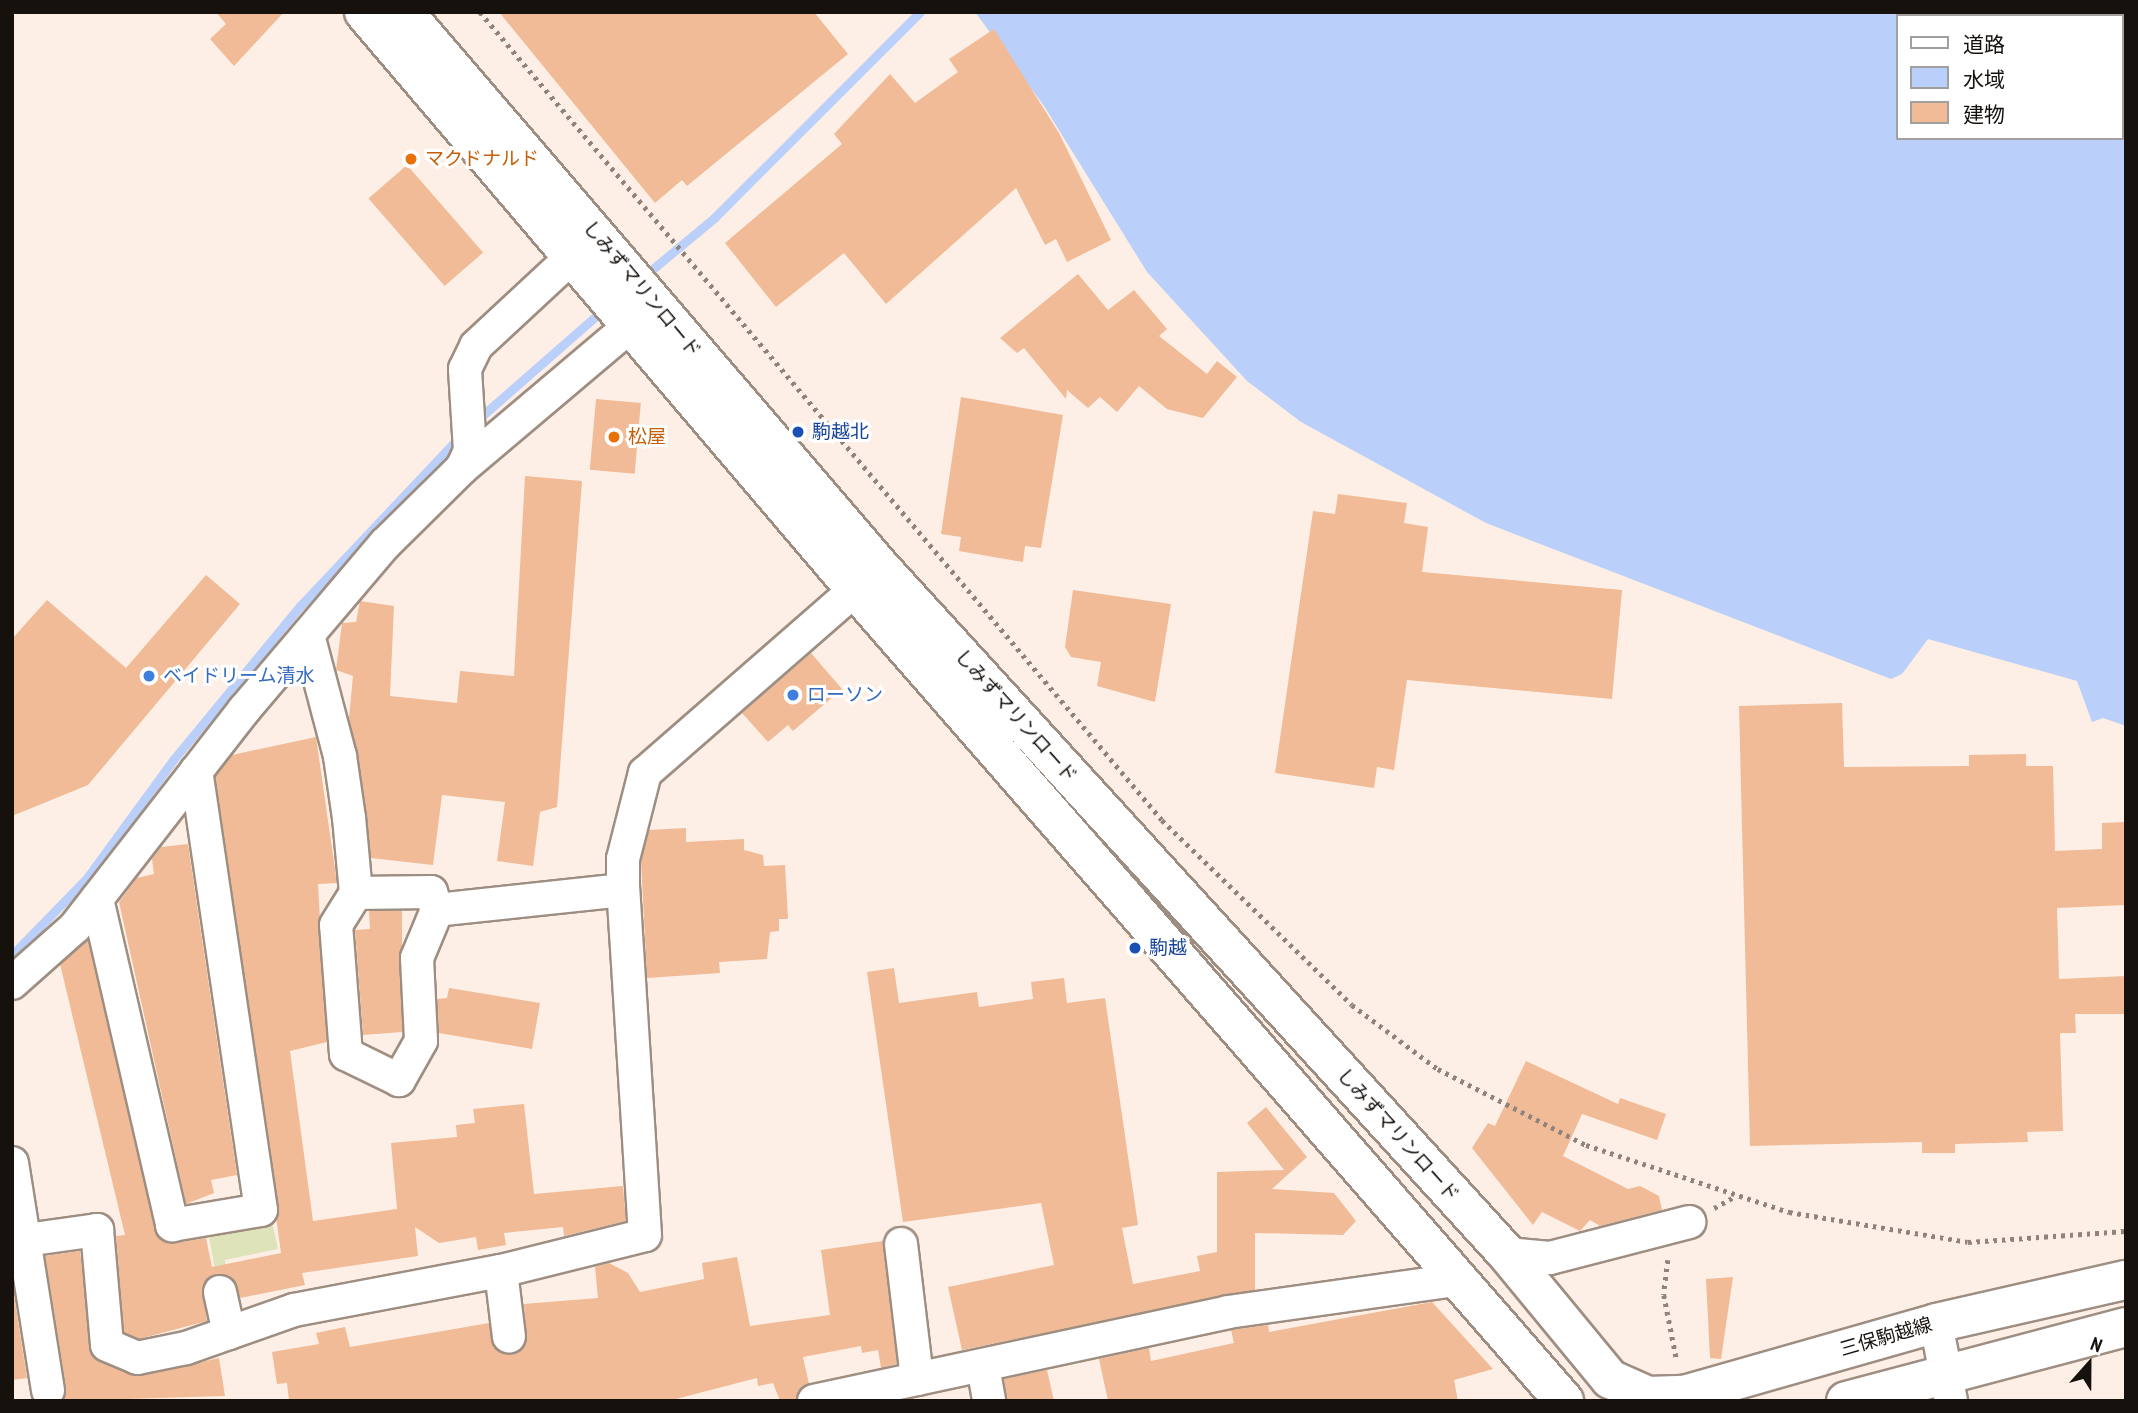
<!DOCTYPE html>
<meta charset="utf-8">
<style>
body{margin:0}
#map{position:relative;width:2138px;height:1413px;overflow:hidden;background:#fdefe5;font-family:"PT Sans Narrow","Noto Sans JP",sans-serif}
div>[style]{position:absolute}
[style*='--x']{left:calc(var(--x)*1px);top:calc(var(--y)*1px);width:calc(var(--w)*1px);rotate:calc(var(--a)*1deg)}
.green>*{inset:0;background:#dee3ba}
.water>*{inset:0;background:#bad0fa}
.stream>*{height:9px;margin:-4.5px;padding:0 4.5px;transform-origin:4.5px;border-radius:4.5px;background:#bad0fa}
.building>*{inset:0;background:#f0bb96;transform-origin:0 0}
.path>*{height:4.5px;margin-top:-2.25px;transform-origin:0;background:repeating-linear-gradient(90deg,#8f847d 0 3.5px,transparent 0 8.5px)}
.roads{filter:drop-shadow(2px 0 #9e8e82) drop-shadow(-2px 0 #9e8e82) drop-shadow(0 2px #9e8e82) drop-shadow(0 -2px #9e8e82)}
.street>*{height:32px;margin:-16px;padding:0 16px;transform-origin:16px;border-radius:16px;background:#fff}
.secondary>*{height:38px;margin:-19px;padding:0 19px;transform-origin:19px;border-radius:19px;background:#fff}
.highway>*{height:38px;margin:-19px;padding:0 19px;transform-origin:19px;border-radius:19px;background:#fff}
.dots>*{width:19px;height:19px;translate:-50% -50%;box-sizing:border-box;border:4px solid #fff;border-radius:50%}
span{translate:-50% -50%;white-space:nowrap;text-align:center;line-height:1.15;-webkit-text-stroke:6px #fff;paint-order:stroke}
.food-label{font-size:19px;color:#c56008}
.left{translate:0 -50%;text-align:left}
.street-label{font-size:19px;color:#17110d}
.transit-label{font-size:19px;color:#164399}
.shop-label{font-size:19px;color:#366cbe}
.frame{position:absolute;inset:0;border:14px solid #17110d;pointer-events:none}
.legend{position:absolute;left:1896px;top:14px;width:228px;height:126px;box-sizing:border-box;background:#fff;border:2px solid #a2a09e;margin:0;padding:9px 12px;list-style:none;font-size:21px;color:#17110d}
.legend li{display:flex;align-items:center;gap:14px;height:35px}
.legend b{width:35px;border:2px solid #a2a09e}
.north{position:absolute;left:2054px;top:1329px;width:70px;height:70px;-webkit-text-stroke:5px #fff;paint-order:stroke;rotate:21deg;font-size:19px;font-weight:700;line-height:28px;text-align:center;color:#17110d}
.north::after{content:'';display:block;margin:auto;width:24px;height:32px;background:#17110d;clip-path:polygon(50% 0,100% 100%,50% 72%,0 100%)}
</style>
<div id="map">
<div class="green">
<div style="clip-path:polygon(271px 1217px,278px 1249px,225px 1260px,227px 1279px,217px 1281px,207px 1226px)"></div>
</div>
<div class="water">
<div style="clip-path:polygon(evenodd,975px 12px,2126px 12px,2126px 726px,2103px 718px,2092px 722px,2077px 681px,1928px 639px,1902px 674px,1891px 679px,1486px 523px,1301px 422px,1247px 381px,1147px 272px,1044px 106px,975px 12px,1898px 16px,2122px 16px,2122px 138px,1898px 138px,1898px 16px)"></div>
</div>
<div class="stream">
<div style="--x:643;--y:277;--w:92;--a:-39.7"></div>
<div style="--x:714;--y:218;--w:291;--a:-45"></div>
<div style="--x:476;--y:421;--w:171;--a:-41.2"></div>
<div style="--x:12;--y:955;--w:107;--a:-45.8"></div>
<div style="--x:87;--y:878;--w:146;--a:-53.9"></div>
<div style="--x:173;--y:760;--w:200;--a:-50.5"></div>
<div style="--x:300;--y:606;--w:235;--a:-46.7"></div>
</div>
<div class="building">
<div style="clip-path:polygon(216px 12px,284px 12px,234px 66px,210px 39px,226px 24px)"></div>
<div style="clip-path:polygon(499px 12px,814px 12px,848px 54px,687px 186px,682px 180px,655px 203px)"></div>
<div style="clip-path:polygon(994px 29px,1059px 133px,1111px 240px,1067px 262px,1056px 239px,1045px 245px,1016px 188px,886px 304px,844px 253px,776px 307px,725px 243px,842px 144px,834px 134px,890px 74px,915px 103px,958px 72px,949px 59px)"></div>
<div style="left:407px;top:165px;width:116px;height:51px;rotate:49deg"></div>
<div style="clip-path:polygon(1078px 274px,1108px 310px,1134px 290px,1167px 329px,1159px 336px,1207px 374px,1217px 361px,1237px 377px,1203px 418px,1167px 409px,1139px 386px,1117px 412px,1100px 397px,1088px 408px,1067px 390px,1066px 399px,1024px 348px,1017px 353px,1000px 338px)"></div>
<div style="clip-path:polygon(961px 397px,1063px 415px,1041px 548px,1025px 546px,1023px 562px,959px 551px,961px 537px,941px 534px)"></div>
<div style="left:596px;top:399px;width:45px;height:71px;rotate:5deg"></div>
<div style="clip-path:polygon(525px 476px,582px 481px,557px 807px,540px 812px,533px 866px,497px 861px,505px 802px,442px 795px,433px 865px,371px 858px,349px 718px,353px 676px,336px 670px,342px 623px,356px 622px,360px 601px,394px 606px,390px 696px,457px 703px,460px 671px,514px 676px)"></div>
<div style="clip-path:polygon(1338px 494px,1407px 503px,1404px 523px,1428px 527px,1422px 572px,1622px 590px,1612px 699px,1407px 680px,1394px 770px,1377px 767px,1374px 788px,1275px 773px,1313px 511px,1335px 514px)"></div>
<div style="clip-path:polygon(206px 575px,240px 604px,88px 785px,12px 816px,12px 639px,47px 600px,126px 668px)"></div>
<div style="clip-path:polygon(1073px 590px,1171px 604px,1155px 702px,1097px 686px,1101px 662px,1071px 657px,1065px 647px)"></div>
<div style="clip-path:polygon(811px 653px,842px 689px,793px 731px,788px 725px,768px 742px,742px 713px)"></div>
<div style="clip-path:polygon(1842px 703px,1844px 767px,1969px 766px,1969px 755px,2026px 754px,2026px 766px,2053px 766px,2055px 851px,2102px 849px,2102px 823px,2126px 822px,2126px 905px,2057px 908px,2059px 979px,2126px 976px,2126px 1014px,2075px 1014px,2076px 1033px,2060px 1033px,2063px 1131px,2027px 1132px,2028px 1142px,1955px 1144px,1955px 1153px,1922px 1153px,1922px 1142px,1750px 1146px,1739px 706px)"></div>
<div style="clip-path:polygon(316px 737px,337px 883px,318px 884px,327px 1042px,290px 1051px,313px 1221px,397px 1209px,391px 1143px,457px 1137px,456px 1125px,475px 1123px,473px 1109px,524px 1104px,534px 1194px,623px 1186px,626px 1221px,564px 1236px,563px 1227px,504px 1233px,506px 1245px,478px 1250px,476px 1237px,439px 1243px,415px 1227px,418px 1256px,302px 1273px,305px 1285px,240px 1298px,233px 1279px,215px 1274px,202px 1287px,207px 1321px,139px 1339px,124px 1333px,116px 1236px,125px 1235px,60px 964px,88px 940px,158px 1237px,174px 1243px,206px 1238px,212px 1267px,281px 1253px,215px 777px,232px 755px)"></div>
<div style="clip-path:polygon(686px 828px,686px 842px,744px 839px,744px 850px,763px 855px,764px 866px,785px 865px,788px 919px,779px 919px,779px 931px,770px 932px,767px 959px,719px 962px,720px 973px,647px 978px,641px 861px,649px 830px)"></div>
<div style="clip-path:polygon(188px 844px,237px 1175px,211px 1180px,214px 1193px,186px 1204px,119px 902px,137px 878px,154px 874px,152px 859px,161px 847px)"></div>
<div style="clip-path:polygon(369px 911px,402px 911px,402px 1032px,363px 1035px,355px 930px,370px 929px)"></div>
<div style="clip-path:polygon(894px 968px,899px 1003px,977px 992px,979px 1007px,1033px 999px,1031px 982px,1064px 978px,1067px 1003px,1105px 998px,1138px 1225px,1122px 1228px,1133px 1284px,1200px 1271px,1197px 1256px,1217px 1252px,1217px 1172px,1284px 1170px,1247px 1123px,1266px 1107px,1307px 1157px,1272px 1189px,1334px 1193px,1356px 1221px,1343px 1235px,1255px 1233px,1255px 1290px,962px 1350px,948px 1287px,1054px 1265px,1041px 1203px,903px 1222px,867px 972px)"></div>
<div style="clip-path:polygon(449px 988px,540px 1003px,532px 1049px,439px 1033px,437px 999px,447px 998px)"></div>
<div style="clip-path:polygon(1526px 1061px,1618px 1104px,1620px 1098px,1666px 1114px,1657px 1140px,1582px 1114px,1563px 1156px,1628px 1189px,1640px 1186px,1659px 1196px,1662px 1210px,1600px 1226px,1590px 1220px,1580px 1231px,1542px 1212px,1533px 1225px,1472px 1148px,1488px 1123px,1495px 1126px)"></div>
<div style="clip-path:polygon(883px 1241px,897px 1364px,881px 1368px,878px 1350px,862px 1353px,861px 1346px,803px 1357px,809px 1384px,796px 1401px,780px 1401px,773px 1383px,758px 1386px,757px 1378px,668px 1401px,289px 1401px,287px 1383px,277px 1384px,272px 1352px,319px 1344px,316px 1333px,345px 1327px,350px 1347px,489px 1323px,494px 1347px,512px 1355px,526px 1344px,524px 1304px,598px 1298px,595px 1267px,609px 1263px,628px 1273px,640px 1292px,704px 1279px,702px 1263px,737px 1257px,750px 1326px,830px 1315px,821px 1250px)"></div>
<div style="clip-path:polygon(80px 1251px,93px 1356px,140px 1376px,219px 1358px,225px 1396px,62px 1401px,66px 1387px,45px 1256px)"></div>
<div style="clip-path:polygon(1733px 1277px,1721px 1359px,1710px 1358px,1706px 1279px)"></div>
<div style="clip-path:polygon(12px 1282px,27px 1378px,12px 1380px)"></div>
<div style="clip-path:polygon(1432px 1302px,1493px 1369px,1454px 1380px,1458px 1401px,1108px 1401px,1099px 1359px,1149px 1348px,1151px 1361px,1234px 1343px,1231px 1330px,1268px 1325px,1269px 1332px)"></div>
<div style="clip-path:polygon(1047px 1370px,1054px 1401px,1007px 1401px,1004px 1379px)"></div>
</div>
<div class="path">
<div style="--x:480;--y:12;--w:1057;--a:49.83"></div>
<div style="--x:1162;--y:820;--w:265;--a:44.2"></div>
<div style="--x:1352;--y:1005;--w:107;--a:36.7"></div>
<div style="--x:1438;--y:1069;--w:166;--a:27.2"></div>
<div style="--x:1586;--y:1145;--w:214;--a:18.3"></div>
<div style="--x:1789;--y:1212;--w:181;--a:9.5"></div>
<div style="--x:1968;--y:1242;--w:158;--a:-4"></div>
<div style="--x:1714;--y:1208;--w:25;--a:-29"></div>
<div style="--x:1668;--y:1260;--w:35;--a:97"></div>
<div style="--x:1664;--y:1295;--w:67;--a:78.9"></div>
</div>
<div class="roads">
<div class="street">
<div style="--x:462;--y:468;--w:243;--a:-40.2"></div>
<div style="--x:623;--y:890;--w:31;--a:-90"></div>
<div style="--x:623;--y:859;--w:89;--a:-75.7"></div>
<div style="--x:645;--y:773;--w:303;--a:-41.1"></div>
<div style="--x:356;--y:893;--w:75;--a:-0.8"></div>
<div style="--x:431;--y:892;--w:19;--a:72"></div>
<div style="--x:97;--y:899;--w:335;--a:77"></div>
<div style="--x:172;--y:1225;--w:90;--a:-9.6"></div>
<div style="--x:261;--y:1210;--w:444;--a:-98.4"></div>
<div style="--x:12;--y:983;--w:84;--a:-41.6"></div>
<div style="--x:75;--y:927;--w:275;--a:-52.1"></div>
<div style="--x:244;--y:710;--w:218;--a:-49.7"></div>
<div style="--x:385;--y:544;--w:108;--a:-44.6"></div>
<div style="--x:462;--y:468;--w:19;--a:-65"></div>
<div style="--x:470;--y:451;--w:82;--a:-93.5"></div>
<div style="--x:465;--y:369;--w:25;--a:-64"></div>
<div style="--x:476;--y:346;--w:156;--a:-42.9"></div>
<div style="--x:12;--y:1163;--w:230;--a:81"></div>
<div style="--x:26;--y:1240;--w:72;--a:-8"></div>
<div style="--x:97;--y:1230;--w:115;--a:85"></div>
<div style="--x:107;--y:1345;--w:33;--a:23"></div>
<div style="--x:137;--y:1358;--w:50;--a:-11.5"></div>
<div style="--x:186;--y:1348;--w:114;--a:-19.4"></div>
<div style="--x:294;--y:1310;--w:211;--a:-10.7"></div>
<div style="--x:501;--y:1271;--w:148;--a:-14"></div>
<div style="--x:645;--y:1235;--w:346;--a:-93.6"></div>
<div style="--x:623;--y:890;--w:187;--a:173.9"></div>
<div style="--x:437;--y:910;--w:52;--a:112.6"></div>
<div style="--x:417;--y:958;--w:83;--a:87.2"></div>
<div style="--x:421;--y:1041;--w:45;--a:119.4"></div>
<div style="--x:399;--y:1080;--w:59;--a:-153.9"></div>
<div style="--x:346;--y:1054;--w:129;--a:-94.4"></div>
<div style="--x:336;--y:925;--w:38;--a:-58"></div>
<div style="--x:356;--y:893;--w:75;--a:-95.3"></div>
<div style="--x:349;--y:818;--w:63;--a:-98.3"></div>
<div style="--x:340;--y:756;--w:125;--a:-104.8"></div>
<div style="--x:901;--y:1244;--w:136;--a:83.2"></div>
<div style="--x:1507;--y:1254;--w:43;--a:5.3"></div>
<div style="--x:1550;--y:1258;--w:144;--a:-14.5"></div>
<div style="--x:501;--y:1271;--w:66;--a:83.1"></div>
<div style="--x:220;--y:1292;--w:42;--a:77.6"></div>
<div style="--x:1936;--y:1323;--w:79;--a:79.1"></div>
<div style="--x:983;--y:1366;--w:36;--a:80"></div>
<div style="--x:814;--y:1401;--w:423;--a:-12.1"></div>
<div style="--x:1228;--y:1312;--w:230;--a:-8"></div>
</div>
<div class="secondary">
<div style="--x:1648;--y:1396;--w:36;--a:-2"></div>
<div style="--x:1684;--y:1395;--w:262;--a:-15.9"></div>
<div style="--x:1936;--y:1323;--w:195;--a:-12.8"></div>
<div style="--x:1846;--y:1401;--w:290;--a:-14.8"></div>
</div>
<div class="highway">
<div style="--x:364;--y:12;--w:758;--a:49.6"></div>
<div style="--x:855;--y:589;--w:1078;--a:48.87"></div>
<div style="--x:404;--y:12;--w:731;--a:49.38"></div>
<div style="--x:880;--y:567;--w:930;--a:47.61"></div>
<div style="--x:1507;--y:1254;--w:162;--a:50.5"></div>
<div style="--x:1610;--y:1379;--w:42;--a:24.1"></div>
<div style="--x:1648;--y:1396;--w:5;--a:101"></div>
</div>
</div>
<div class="dots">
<div style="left:411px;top:159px;background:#e8710a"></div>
<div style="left:798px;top:432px;background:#1a4fb4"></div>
<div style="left:614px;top:437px;background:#e8710a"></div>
<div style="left:149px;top:676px;background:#3f7fe0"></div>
<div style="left:793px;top:695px;background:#3f7fe0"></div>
<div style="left:1135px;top:948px;background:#1a4fb4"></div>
</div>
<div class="food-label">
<span class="left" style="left:425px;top:159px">マクドナルド</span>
<span class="left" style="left:628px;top:437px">松屋</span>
</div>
<div class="street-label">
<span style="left:642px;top:289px;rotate:50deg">しみずマリンロード</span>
<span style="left:1016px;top:716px;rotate:48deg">しみずマリンロード</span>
<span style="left:1398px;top:1135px;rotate:48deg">しみずマリンロード</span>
<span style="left:1886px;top:1337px;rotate:-16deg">三保駒越線</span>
</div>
<div class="transit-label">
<span class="left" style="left:812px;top:432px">駒越北</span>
<span class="left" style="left:1149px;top:948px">駒越</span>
</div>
<div class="shop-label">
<span class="left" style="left:163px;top:676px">ベイドリーム清水</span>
<span class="left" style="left:807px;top:695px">ローソン</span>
</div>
<div class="frame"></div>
<ul class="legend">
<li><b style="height:9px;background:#fff"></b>道路</li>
<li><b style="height:19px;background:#bad0fa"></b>水域</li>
<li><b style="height:19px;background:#f0bb96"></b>建物</li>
</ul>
<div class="north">N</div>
</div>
